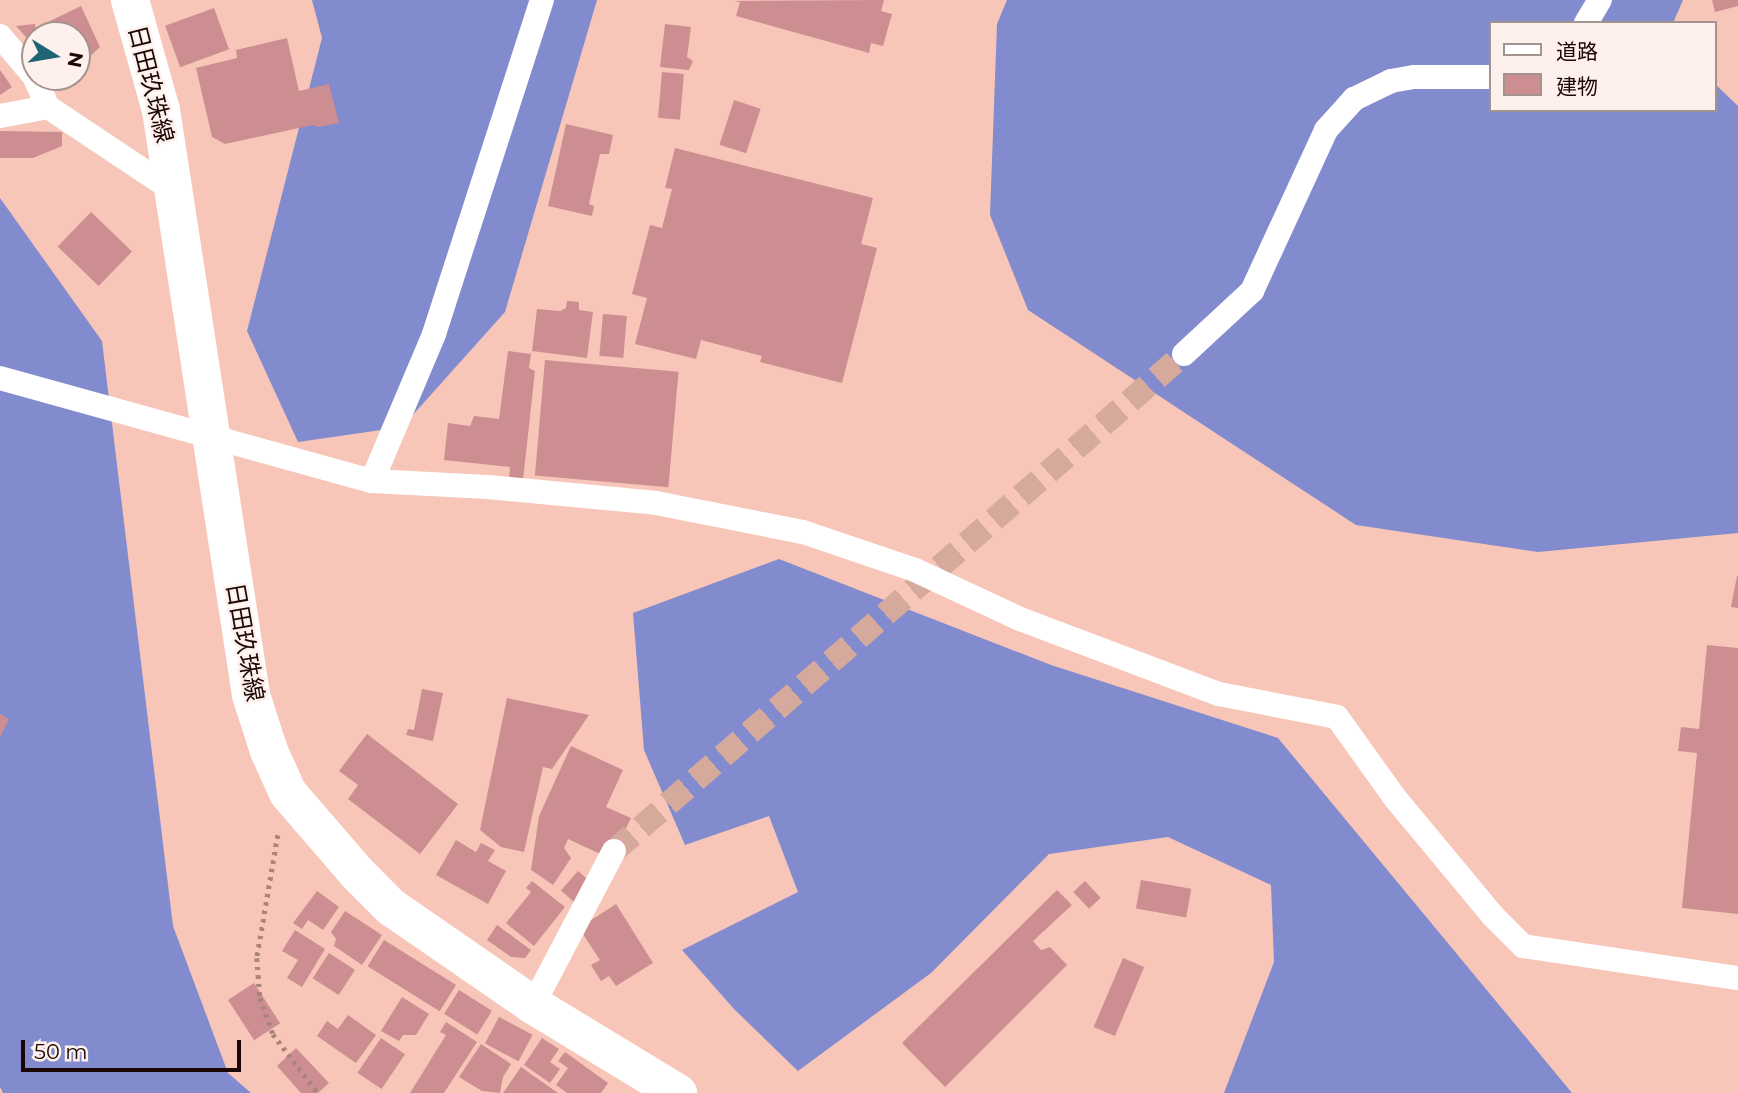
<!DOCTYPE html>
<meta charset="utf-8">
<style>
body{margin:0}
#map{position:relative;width:1738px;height:1093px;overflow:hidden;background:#f7c6b8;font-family:Montserrat,"Noto Sans JP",sans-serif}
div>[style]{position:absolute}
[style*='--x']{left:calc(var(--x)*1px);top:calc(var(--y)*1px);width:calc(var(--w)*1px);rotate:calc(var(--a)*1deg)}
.forest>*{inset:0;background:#818bce}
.building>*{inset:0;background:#cc8e91;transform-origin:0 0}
.street-tunnel>*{height:24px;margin-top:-12px;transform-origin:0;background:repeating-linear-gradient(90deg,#d6a99d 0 24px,transparent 0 36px)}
.path>*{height:4.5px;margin-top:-2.25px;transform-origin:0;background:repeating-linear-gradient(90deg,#aa8379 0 3.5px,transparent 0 8.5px)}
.street>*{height:24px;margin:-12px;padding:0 12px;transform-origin:12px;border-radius:12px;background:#fff}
.primary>*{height:38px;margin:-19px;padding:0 19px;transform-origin:19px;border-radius:19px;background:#fff}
span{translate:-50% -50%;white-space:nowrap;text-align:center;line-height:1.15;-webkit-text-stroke:5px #fef1ed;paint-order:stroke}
.street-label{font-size:24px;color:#1b0703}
.legend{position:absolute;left:1489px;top:21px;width:228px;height:91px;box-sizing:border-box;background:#fef1ed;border:2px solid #a3938f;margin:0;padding:9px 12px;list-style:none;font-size:21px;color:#1b0703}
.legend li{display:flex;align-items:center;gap:14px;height:35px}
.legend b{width:35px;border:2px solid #a3938f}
.north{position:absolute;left:21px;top:21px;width:70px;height:70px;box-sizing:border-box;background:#fef1ed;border:2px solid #a3938f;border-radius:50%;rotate:101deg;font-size:19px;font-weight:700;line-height:28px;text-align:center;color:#1b0703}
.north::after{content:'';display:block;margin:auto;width:24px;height:32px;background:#1f6575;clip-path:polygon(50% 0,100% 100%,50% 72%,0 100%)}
.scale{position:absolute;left:21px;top:1040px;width:220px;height:32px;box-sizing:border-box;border:4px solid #1b0703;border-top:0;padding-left:9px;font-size:21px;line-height:24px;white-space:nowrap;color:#1b0703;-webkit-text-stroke:5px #fef1ed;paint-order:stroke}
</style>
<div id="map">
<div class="forest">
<div style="clip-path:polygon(312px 0,597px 0,505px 312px,402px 427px,298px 442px,247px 331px,322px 38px)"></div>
<div style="clip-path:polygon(1007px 0,1683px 0,1673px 23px,1491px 23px,1491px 110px,1715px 110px,1715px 84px,1738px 106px,1738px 533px,1538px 552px,1356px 525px,1028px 310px,990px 215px,997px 24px)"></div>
<div style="clip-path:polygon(0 198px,102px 341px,173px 926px,228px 1073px,251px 1093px,3px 1093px,0 1087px)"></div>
<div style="clip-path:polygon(779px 559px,1051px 665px,1278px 738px,1572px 1093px,1224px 1093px,1274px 962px,1271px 885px,1168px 837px,1049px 854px,931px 973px,798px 1071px,734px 1009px,682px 950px,798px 892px,769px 816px,685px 845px,644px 750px,633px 613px)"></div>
</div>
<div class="building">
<div style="clip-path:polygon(884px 0,881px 11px,892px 14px,883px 46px,871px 43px,869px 53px,736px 16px,740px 2px,734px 1px)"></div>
<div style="clip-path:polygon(1712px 0,1738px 0,1738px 6px,1715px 12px)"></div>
<div style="clip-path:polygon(81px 6px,100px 47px,77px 68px,77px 35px,54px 35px,48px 22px)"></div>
<div style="left:214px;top:8px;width:44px;height:52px;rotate:70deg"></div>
<div style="clip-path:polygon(35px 24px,36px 35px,35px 47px,16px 26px)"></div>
<div style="clip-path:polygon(665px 24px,691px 27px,687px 57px,693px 61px,689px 70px,660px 67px)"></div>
<div style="clip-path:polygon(287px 38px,299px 91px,329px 84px,339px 123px,318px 127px,313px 125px,225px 144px,212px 137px,196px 68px,237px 58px,236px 50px)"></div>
<div style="clip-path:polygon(0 70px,12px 87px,0 95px)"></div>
<div style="left:662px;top:72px;width:22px;height:46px;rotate:5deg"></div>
<div style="left:734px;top:100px;width:28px;height:47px;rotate:18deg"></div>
<div style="clip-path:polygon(566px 124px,613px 135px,609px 154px,600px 154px,589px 204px,594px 206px,592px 216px,548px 206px)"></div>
<div style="clip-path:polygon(0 131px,62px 132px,62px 146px,33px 158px,0 158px)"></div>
<div style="clip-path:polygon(675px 148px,873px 198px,861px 244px,877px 248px,842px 383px,760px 362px,762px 356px,701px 340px,696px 359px,635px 344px,647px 298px,632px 294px,650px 225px,662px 228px,672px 189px,665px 188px)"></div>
<div style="left:91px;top:212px;width:57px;height:48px;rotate:44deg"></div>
<div style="clip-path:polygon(567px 301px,579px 302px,579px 310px,593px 312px,587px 358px,532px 351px,537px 309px,560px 311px,566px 308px)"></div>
<div style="left:603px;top:314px;width:24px;height:42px;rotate:5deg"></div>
<div style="clip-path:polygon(508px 351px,531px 354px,529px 368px,535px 371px,523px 480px,509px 479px,510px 467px,444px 460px,448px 423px,470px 426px,474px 416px,499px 419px)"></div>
<div style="left:545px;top:360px;width:134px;height:116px;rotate:5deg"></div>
<div style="clip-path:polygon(1737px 576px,1738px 576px,1738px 608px,1731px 607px)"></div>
<div style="clip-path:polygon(1707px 645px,1738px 648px,1738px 914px,1682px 908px,1697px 753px,1678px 751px,1681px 727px,1699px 729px)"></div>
<div style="clip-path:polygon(422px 689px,443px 693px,433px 741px,406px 735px,408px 729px,414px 730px)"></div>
<div style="clip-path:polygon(507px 698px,589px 715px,552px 769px,543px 767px,524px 852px,501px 847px,480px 830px)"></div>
<div style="clip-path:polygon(0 714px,9px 719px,0 737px)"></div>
<div style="clip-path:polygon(367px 734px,458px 804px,420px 854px,348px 799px,358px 785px,339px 771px)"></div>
<div style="clip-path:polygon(571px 746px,623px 770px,606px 807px,631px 818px,611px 859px,568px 839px,564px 848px,571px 858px,553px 885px,531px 870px,539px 816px)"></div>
<div style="clip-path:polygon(456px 840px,476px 852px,481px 843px,495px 850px,488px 861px,506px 871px,488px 904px,436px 875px)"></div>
<div style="left:578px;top:871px;width:18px;height:26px;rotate:41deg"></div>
<div style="left:1141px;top:880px;width:51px;height:29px;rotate:10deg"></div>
<div style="clip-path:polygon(532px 881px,565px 907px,534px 946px,506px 923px,531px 892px,526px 888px)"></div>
<div style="left:1085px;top:881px;width:23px;height:16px;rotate:47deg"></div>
<div style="clip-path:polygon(1057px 890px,1072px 905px,1033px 941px,1041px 950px,1050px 947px,1067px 965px,945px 1087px,902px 1043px)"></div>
<div style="clip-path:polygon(317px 891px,339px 907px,323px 930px,308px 920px,302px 929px,293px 923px)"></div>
<div style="clip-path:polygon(616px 904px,653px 963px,616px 986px,609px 976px,601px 981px,591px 965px,600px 960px,579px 928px)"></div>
<div style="clip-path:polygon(345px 911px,382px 935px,362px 965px,334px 946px,336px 939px,331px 932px)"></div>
<div style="clip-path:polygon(497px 925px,531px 950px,525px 958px,511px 957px,487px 940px)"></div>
<div style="clip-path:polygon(295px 930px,325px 949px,302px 987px,287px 978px,298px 960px,282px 951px)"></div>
<div style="left:384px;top:940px;width:85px;height:31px;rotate:32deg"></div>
<div style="left:329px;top:953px;width:31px;height:30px;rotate:33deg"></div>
<div style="left:1123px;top:958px;width:23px;height:75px;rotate:23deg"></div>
<div style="left:254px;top:983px;width:48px;height:31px;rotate:57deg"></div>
<div style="left:459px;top:990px;width:39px;height:28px;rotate:32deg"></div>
<div style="clip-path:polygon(402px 997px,429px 1014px,416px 1035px,403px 1035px,399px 1041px,381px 1031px)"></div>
<div style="clip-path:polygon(348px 1015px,376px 1035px,356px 1063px,317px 1036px,327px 1021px,338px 1029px)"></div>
<div style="left:499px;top:1017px;width:38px;height:30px;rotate:28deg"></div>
<div style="clip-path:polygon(446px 1022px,477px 1042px,444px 1093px,410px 1093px,446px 1035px,440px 1032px)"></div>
<div style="left:381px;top:1038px;width:29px;height:42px;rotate:34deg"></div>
<div style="clip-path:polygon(542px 1038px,559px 1049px,550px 1062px,560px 1069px,550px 1083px,524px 1065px)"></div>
<div style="clip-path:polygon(481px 1044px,511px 1064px,503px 1077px,500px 1093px,482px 1091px,459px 1077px)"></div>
<div style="clip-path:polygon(296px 1048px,329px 1083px,318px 1093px,301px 1093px,277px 1066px)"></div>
<div style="clip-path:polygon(565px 1052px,608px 1083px,601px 1093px,567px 1093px,556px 1085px,568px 1068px,558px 1061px)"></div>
<div style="clip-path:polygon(521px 1067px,558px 1093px,503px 1093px)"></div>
</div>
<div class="street-tunnel">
<div style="--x:614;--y:851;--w:756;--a:-41.09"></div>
</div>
<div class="path">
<div style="--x:278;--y:835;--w:125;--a:99.7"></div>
<div style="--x:257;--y:958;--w:40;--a:85.7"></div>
<div style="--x:260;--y:998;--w:38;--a:70"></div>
<div style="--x:273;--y:1034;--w:74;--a:52.7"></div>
</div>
<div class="street">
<div style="--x:1586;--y:23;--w:27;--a:-59"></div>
<div style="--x:0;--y:36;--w:52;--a:49.6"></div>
<div style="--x:34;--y:76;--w:34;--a:66"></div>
<div style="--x:0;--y:116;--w:49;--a:-10.6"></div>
<div style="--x:48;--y:107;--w:151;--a:33.7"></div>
<div style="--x:1184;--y:354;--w:93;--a:-42.8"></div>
<div style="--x:1252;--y:291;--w:177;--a:-65.3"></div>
<div style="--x:1326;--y:130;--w:42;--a:-47.9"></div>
<div style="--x:1354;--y:99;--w:41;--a:-25.9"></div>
<div style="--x:1391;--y:81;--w:23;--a:-10"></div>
<div style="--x:1414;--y:77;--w:77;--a:0"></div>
<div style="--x:0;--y:378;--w:386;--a:15.5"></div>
<div style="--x:372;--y:481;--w:116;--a:3"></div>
<div style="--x:488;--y:487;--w:169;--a:5.4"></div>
<div style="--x:656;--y:503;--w:150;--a:11.2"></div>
<div style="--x:803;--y:532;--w:118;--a:18.7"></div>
<div style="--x:915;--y:570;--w:116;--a:25"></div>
<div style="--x:1020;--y:619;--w:213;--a:20.7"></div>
<div style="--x:1219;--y:694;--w:120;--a:11"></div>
<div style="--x:1337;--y:717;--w:100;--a:54.4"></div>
<div style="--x:1395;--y:798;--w:152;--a:50.3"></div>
<div style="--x:1492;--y:915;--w:44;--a:45"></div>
<div style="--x:1523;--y:946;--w:217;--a:8.5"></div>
<div style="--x:372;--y:481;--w:160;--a:-67.1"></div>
<div style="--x:434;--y:334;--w:351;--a:-72.1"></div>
<div style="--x:533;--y:1005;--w:174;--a:-62.3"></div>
</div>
<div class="primary">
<div style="--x:130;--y:0;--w:114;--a:74.3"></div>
<div style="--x:161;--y:110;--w:592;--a:81.25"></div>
<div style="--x:251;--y:695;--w:59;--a:72.2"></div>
<div style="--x:269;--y:751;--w:46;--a:65.7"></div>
<div style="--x:288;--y:793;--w:106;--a:49.2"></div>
<div style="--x:357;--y:873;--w:48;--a:45"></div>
<div style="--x:391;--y:907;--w:173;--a:34.6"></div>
<div style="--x:533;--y:1005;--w:170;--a:31.3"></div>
</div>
<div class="street-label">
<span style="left:151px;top:84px;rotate:76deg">日田玖珠線</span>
<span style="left:245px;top:642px;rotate:80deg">日田玖珠線</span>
</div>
<ul class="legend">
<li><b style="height:9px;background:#fff"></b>道路</li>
<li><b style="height:19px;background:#cc8e91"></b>建物</li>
</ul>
<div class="north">N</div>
<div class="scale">50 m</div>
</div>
